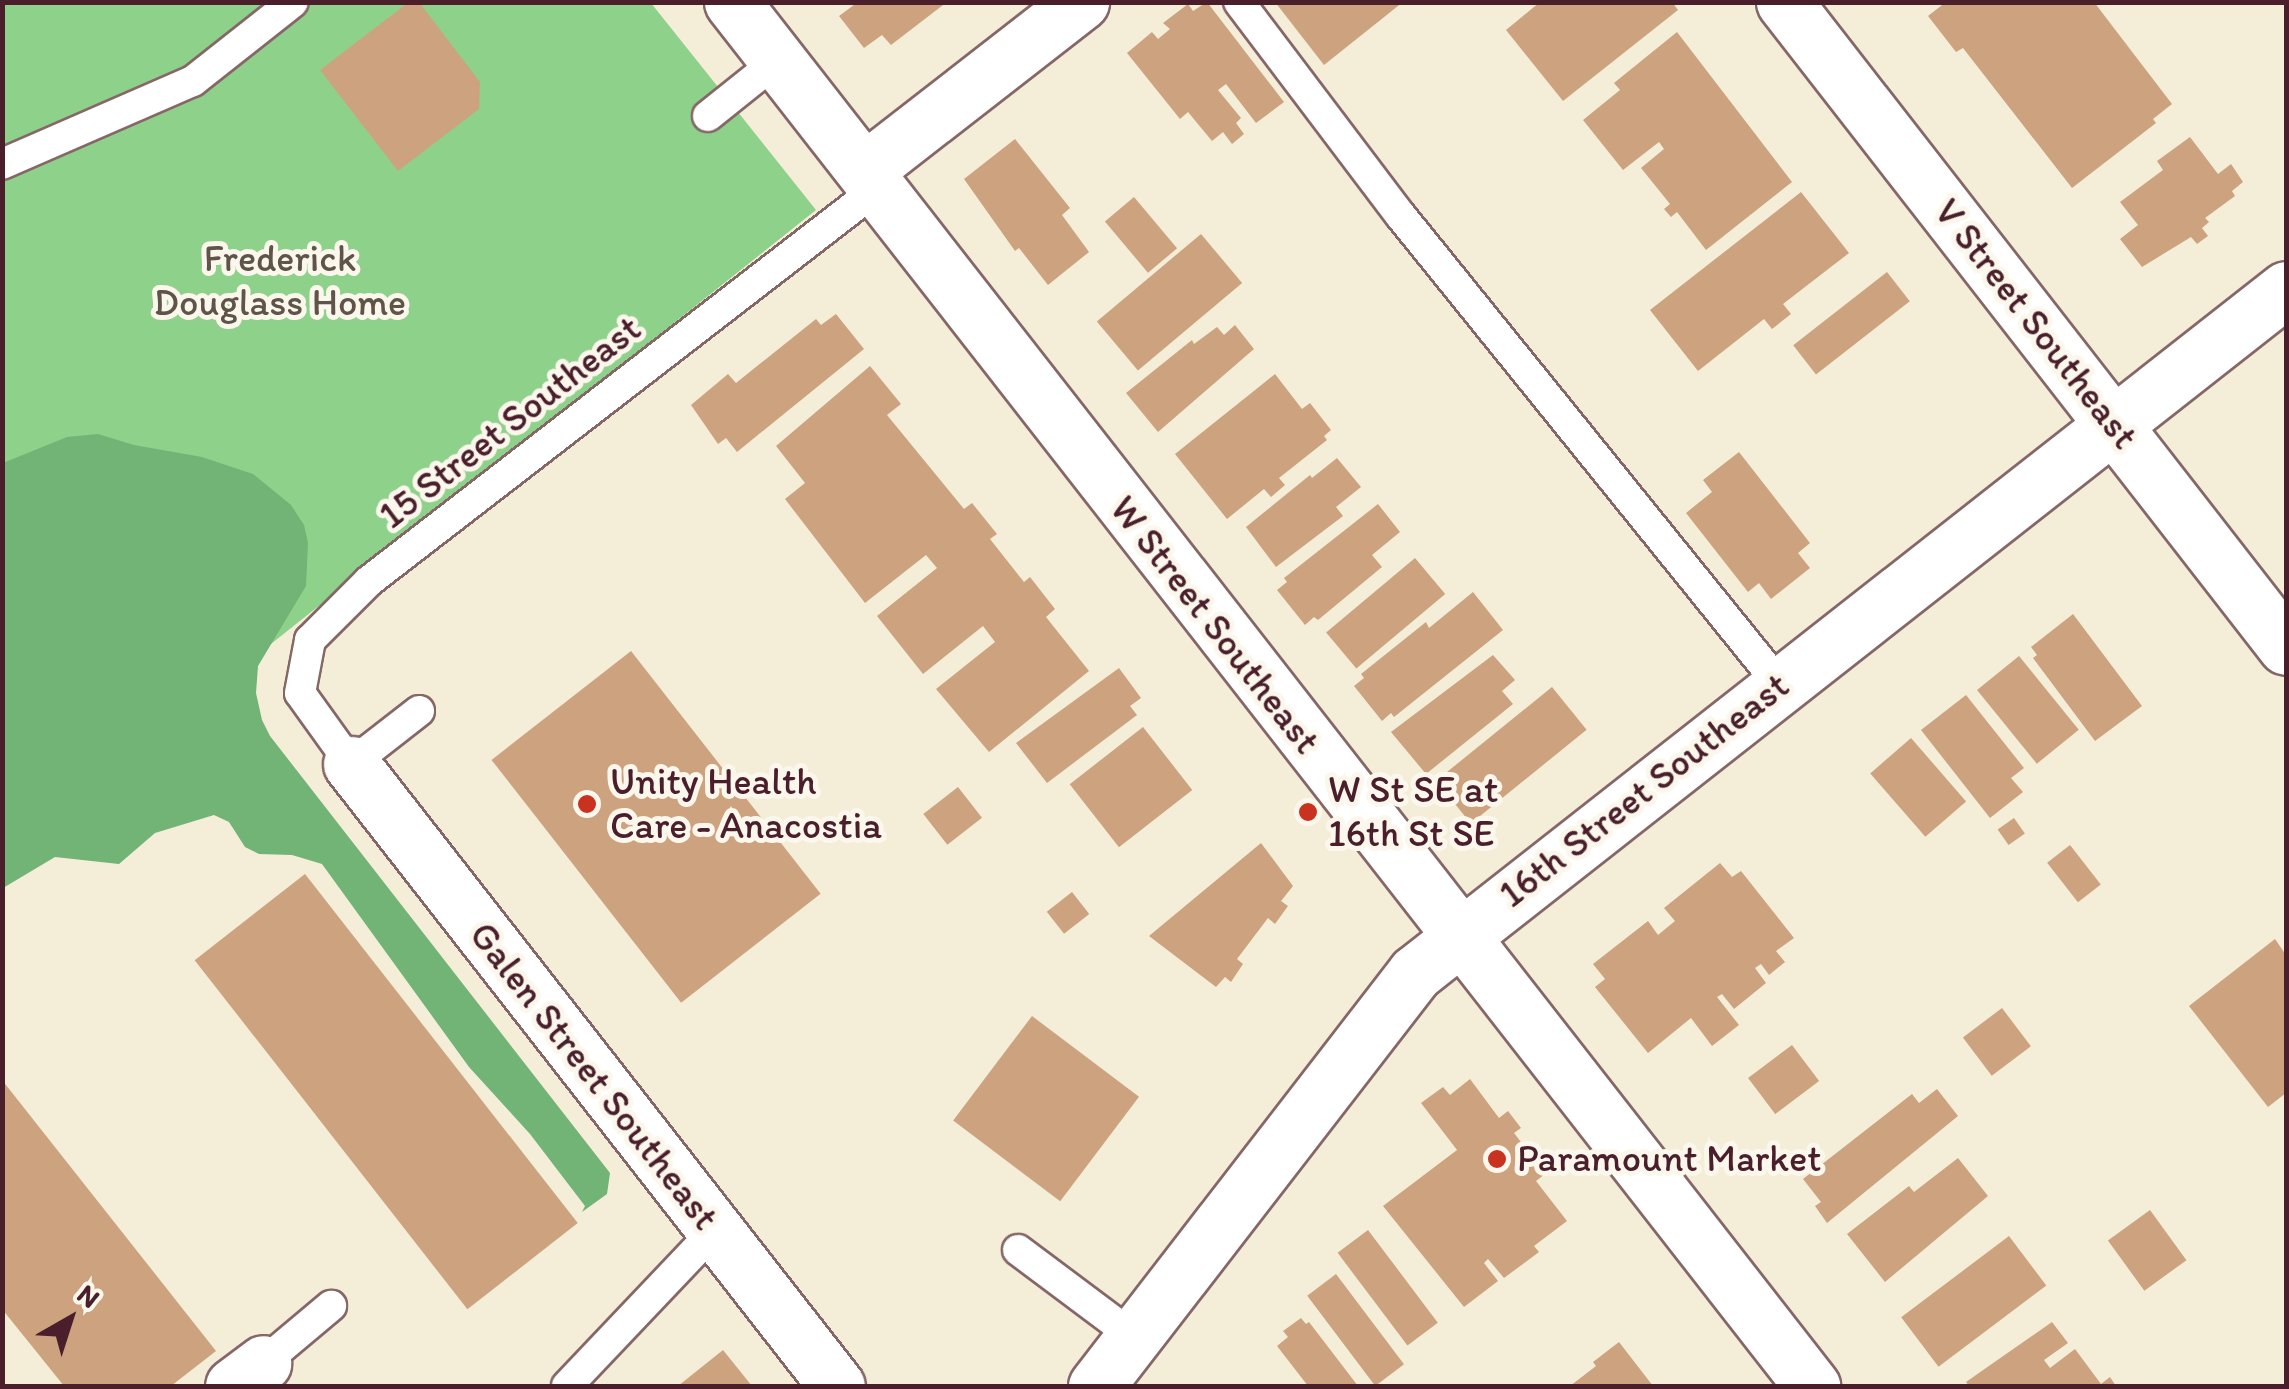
<!DOCTYPE html>
<style>
body{margin:0}
#map{position:relative;width:2289px;height:1389px;overflow:hidden;background:#f4edd7;font-family:Itim,sans-serif}
div>[style]{position:absolute}
[style*='--x']{left:calc(var(--x)*1px);top:calc(var(--y)*1px);width:calc(var(--w)*1px);rotate:calc(var(--a)*1deg)}
.green>*{inset:0;background:#8ed18a}
.forest>*{inset:0;background:#72b376}
.building>*{inset:0;background:#cda37f;transform-origin:0 0}
.roads{filter:drop-shadow(2px 0 #866767) drop-shadow(-2px 0 #866767) drop-shadow(0 2px #866767) drop-shadow(0 -2px #866767)}
.service>*{height:30px;margin:-15px;padding:0 15px;transform-origin:15px;border-radius:15px;background:#fff}
.minor>*{height:55px;margin:-27.5px;padding:0 27.5px;transform-origin:27.5px;border-radius:27.5px;background:#fff}
.dots>*{width:28px;height:28px;translate:-50% -50%;box-sizing:border-box;border:5px solid #fbf7ec;border-radius:50%}
span{translate:-50% -50%;white-space:nowrap;text-align:center;line-height:1.15;-webkit-text-stroke:10px #fbf7ec;paint-order:stroke}
.park-label{font-size:38px;color:#5e5448}
.street-label{font-size:38px;color:#4a1f2b}
.poi-label{font-size:38px;color:#4a1f2b}
.left{translate:0 -50%;text-align:left}
.frame{position:absolute;inset:0;border:5px solid #4a1f2b;pointer-events:none}
.north{position:absolute;left:20px;top:1269px;width:100px;height:100px;-webkit-text-stroke:8px #fbf7ec;paint-order:stroke;rotate:39deg;font-size:28px;font-weight:700;line-height:40px;text-align:center;color:#4a1f2b}
.north::after{content:'';display:block;margin:auto;width:35px;height:45px;background:#4a1f2b;clip-path:polygon(50% 0,100% 100%,50% 72%,0 100%)}
</style>
<div id="map">
<div class="green">
<div style="clip-path:polygon(3px 3px,651px 3px,816px 210px,183px 714px,3px 870px)"></div>
</div>
<div class="forest">
<div style="clip-path:polygon(98px 434px,134px 445px,202px 457px,253px 474px,291px 505px,304px 525px,308px 543px,306px 586px,258px 666px,256px 693px,262px 720px,270px 736px,610px 1173px,607px 1194px,582px 1212px,585px 1206px,530px 1134px,469px 1067px,322px 864px,292px 855px,259px 854px,245px 847px,229px 822px,214px 815px,155px 833px,119px 864px,55px 857px,3px 888px,3px 463px,67px 437px)"></div>
</div>
<div class="building">
<div style="clip-path:polygon(409px 2px,419px 2px,480px 82px,479px 109px,398px 171px,320px 70px)"></div>
<div style="clip-path:polygon(858px 2px,947px 2px,891px 45px,882px 35px,864px 48px,839px 16px)"></div>
<div style="clip-path:polygon(1207px 2px,1284px 102px,1256px 123px,1226px 84px,1218px 90px,1241px 118px,1236px 123px,1244px 134px,1232px 144px,1223px 132px,1212px 141px,1188px 112px,1180px 119px,1127px 53px,1152px 32px,1158px 39px,1170px 29px,1163px 23px,1188px 4px,1193px 11px)"></div>
<div style="clip-path:polygon(1275px 2px,1403px 2px,1324px 65px)"></div>
<div style="clip-path:polygon(1540px 2px,1672px 2px,1678px 10px,1563px 101px,1506px 30px)"></div>
<div style="clip-path:polygon(1946px 2px,2094px 2px,2172px 104px,2153px 119px,2156px 123px,2072px 188px,1963px 48px,1956px 52px,1928px 16px)"></div>
<div style="clip-path:polygon(1677px 32px,1792px 182px,1706px 250px,1677px 212px,1671px 217px,1664px 209px,1670px 204px,1641px 168px,1664px 149px,1659px 142px,1623px 170px,1583px 120px,1620px 90px,1614px 83px)"></div>
<div style="clip-path:polygon(2190px 137px,2218px 174px,2231px 164px,2243px 182px,2232px 191px,2235px 196px,2205px 218px,2209px 222px,2202px 228px,2208px 236px,2197px 244px,2191px 237px,2142px 267px,2120px 239px,2138px 225px,2120px 202px,2163px 170px,2157px 161px)"></div>
<div style="clip-path:polygon(1015px 139px,1070px 208px,1062px 215px,1089px 252px,1048px 285px,1019px 248px,1015px 251px,964px 179px)"></div>
<div style="clip-path:polygon(1801px 192px,1849px 253px,1783px 304px,1791px 314px,1772px 329px,1764px 319px,1698px 371px,1650px 310px)"></div>
<div style="left:1134px;top:197px;width:67px;height:38px;rotate:50deg"></div>
<div style="left:1201px;top:234px;width:64px;height:136px;rotate:50deg"></div>
<div style="left:1887px;top:272px;width:37px;height:119px;rotate:52deg"></div>
<div style="clip-path:polygon(836px 314px,864px 349px,737px 452px,726px 438px,718px 444px,691px 405px,728px 374px,736px 383px,816px 319px,821px 325px)"></div>
<div style="clip-path:polygon(1235px 325px,1254px 349px,1158px 432px,1126px 393px,1192px 340px,1194px 344px,1217px 327px,1224px 335px)"></div>
<div style="clip-path:polygon(870px 366px,901px 404px,887px 415px,964px 509px,972px 503px,997px 534px,990px 539px,1024px 582px,1030px 577px,1055px 609px,1046px 617px,1089px 671px,989px 752px,936px 689px,995px 642px,983px 626px,923px 674px,877px 616px,937px 568px,926px 555px,865px 603px,785px 499px,805px 483px,776px 446px)"></div>
<div style="clip-path:polygon(1275px 374px,1302px 409px,1310px 403px,1331px 430px,1324px 436px,1327px 440px,1279px 478px,1285px 485px,1271px 497px,1264px 489px,1227px 519px,1175px 454px)"></div>
<div style="clip-path:polygon(1739px 452px,1810px 543px,1798px 553px,1810px 568px,1771px 599px,1759px 583px,1748px 592px,1686px 513px,1712px 492px,1703px 480px)"></div>
<div style="clip-path:polygon(1337px 458px,1361px 487px,1336px 507px,1343px 516px,1276px 567px,1246px 527px,1310px 475px,1312px 478px)"></div>
<div style="clip-path:polygon(1378px 504px,1400px 532px,1372px 555px,1382px 567px,1318px 620px,1314px 617px,1305px 625px,1277px 590px,1287px 582px,1284px 578px)"></div>
<div style="left:1415px;top:558px;width:47px;height:116px;rotate:50deg"></div>
<div style="clip-path:polygon(1473px 592px,1503px 630px,1394px 717px,1391px 713px,1382px 721px,1354px 686px,1364px 678px,1361px 674px,1426px 622px,1429px 628px)"></div>
<div style="clip-path:polygon(2073px 614px,2142px 706px,2095px 741px,2033px 658px,2037px 655px,2031px 647px)"></div>
<div style="left:631px;top:651px;width:308px;height:177px;rotate:52deg"></div>
<div style="clip-path:polygon(1493px 655px,1515px 680px,1502px 691px,1513px 704px,1426px 774px,1391px 732px)"></div>
<div style="left:2019px;top:656px;width:95px;height:54px;rotate:51deg"></div>
<div style="clip-path:polygon(1119px 668px,1141px 698px,1130px 706px,1137px 715px,1047px 783px,1016px 743px)"></div>
<div style="left:1552px;top:687px;width:55px;height:149px;rotate:51deg"></div>
<div style="clip-path:polygon(1966px 695px,2024px 768px,2011px 778px,2023px 792px,1990px 818px,1921px 730px)"></div>
<div style="left:1143px;top:727px;width:80px;height:93px;rotate:52deg"></div>
<div style="left:1911px;top:738px;width:84px;height:54px;rotate:49deg"></div>
<div style="left:958px;top:787px;width:39px;height:44px;rotate:52deg"></div>
<div style="left:2014px;top:818px;width:19px;height:20px;rotate:55deg"></div>
<div style="clip-path:polygon(1261px 843px,1293px 886px,1281px 901px,1288px 906px,1275px 924px,1268px 918px,1237px 959px,1243px 964px,1231px 982px,1225px 977px,1216px 987px,1149px 936px)"></div>
<div style="left:2070px;top:845px;width:50px;height:29px;rotate:52deg"></div>
<div style="clip-path:polygon(1720px 863px,1732px 877px,1741px 871px,1794px 938px,1776px 951px,1785px 962px,1769px 975px,1761px 964px,1755px 968px,1766px 983px,1734px 1009px,1722px 994px,1717px 997px,1739px 1025px,1712px 1046px,1691px 1018px,1648px 1053px,1595px 987px,1605px 979px,1593px 964px,1648px 921px,1658px 935px,1675px 921px,1664px 908px)"></div>
<div style="left:305px;top:874px;width:443px;height:140px;rotate:52deg"></div>
<div style="left:1072px;top:892px;width:28px;height:32px;rotate:52deg"></div>
<div style="clip-path:polygon(2275px 939px,2286px 955px,2286px 1093px,2268px 1107px,2189px 1006px)"></div>
<div style="left:2002px;top:1008px;width:48px;height:49px;rotate:53deg"></div>
<div style="left:1032px;top:1016px;width:134px;height:131px;rotate:37deg"></div>
<div style="left:1792px;top:1045px;width:45px;height:55px;rotate:53deg"></div>
<div style="clip-path:polygon(1470px 1079px,1499px 1118px,1508px 1111px,1521px 1128px,1514px 1133px,1545px 1174px,1536px 1181px,1567px 1221px,1534px 1246px,1539px 1252px,1504px 1278px,1488px 1259px,1484px 1263px,1498px 1281px,1464px 1307px,1383px 1206px,1457px 1150px,1421px 1103px,1443px 1087px,1450px 1095px)"></div>
<div style="clip-path:polygon(2px 1080px,216px 1351px,171px 1386px,64px 1386px,2px 1309px)"></div>
<div style="clip-path:polygon(1937px 1089px,1958px 1116px,1827px 1223px,1815px 1206px,1821px 1202px,1803px 1179px,1912px 1094px,1919px 1103px)"></div>
<div style="clip-path:polygon(1958px 1158px,1988px 1196px,1885px 1282px,1847px 1234px,1909px 1186px,1914px 1192px)"></div>
<div style="left:2150px;top:1210px;width:62px;height:52px;rotate:54deg"></div>
<div style="left:1368px;top:1230px;width:116px;height:38px;rotate:53deg"></div>
<div style="left:2009px;top:1236px;width:62px;height:135px;rotate:53deg"></div>
<div style="left:1336px;top:1274px;width:113px;height:36px;rotate:53deg"></div>
<div style="clip-path:polygon(1301px 1318px,1306px 1324px,1309px 1322px,1358px 1386px,1308px 1386px,1277px 1346px,1288px 1337px,1283px 1331px)"></div>
<div style="clip-path:polygon(2052px 1322px,2068px 1343px,2044px 1360px,2050px 1368px,2075px 1349px,2101px 1384px,2110px 1377px,2116px 1386px,1969px 1386px,1966px 1382px)"></div>
<div style="clip-path:polygon(1619px 1342px,1653px 1386px,1570px 1386px,1596px 1366px,1593px 1362px)"></div>
<div style="clip-path:polygon(723px 1350px,752px 1386px,678px 1386px)"></div>
</div>
<div class="roads">
<div class="service">
<div style="--x:1239;--y:2;--w:268;--a:52.9"></div>
<div style="--x:1401;--y:216;--w:603;--a:51.06"></div>
<div style="--x:708;--y:116;--w:90;--a:-38.7"></div>
<div style="--x:2;--y:164;--w:208;--a:-23.5"></div>
<div style="--x:193;--y:81;--w:127;--a:-38.3"></div>
<div style="--x:419;--y:711;--w:86;--a:142.1"></div>
<div style="--x:351;--y:764;--w:87;--a:-125.7"></div>
<div style="--x:300;--y:693;--w:54;--a:-79.3"></div>
<div style="--x:310;--y:640;--w:83;--a:-45"></div>
<div style="--x:369;--y:581;--w:643;--a:-37.67"></div>
<div style="--x:1018;--y:1250;--w:144;--a:36.8"></div>
<div style="--x:263;--y:1363;--w:89;--a:-40"></div>
<div style="--x:567;--y:1386;--w:215;--a:-46.5"></div>
</div>
<div class="minor">
<div style="--x:732;--y:2;--w:1756;--a:52.03"></div>
<div style="--x:1784;--y:2;--w:817;--a:52.11"></div>
<div style="--x:865;--y:170;--w:274;--a:-37.9"></div>
<div style="--x:351;--y:764;--w:789;--a:52"></div>
<div style="--x:233;--y:1386;--w:38;--a:-37"></div>
<div style="--x:1096;--y:1386;--w:522;--a:-52.32"></div>
<div style="--x:1415;--y:973;--w:1107;--a:-38.14"></div>
</div>
</div>
<div class="dots">
<div style="left:587px;top:804px;background:#c8321e"></div>
<div style="left:1308px;top:812px;background:#c8321e"></div>
<div style="left:1497px;top:1159px;background:#c8321e"></div>
</div>
<div class="park-label">
<span style="left:280px;top:281px">Frederick<br>Douglass Home</span>
</div>
<div class="street-label">
<span style="left:2036px;top:324px;rotate:52deg">V Street Southeast</span>
<span style="left:510px;top:422px;rotate:-38deg">15 Street Southeast</span>
<span style="left:1215px;top:625px;rotate:52deg">W Street Southeast</span>
<span style="left:1644px;top:790px;rotate:-38deg">16th Street Southeast</span>
<span style="left:594px;top:1076px;rotate:52deg">Galen Street Southeast</span>
</div>
<div class="poi-label">
<span class="left" style="left:610px;top:804px">Unity Health<br>Care - Anacostia</span>
<span class="left" style="left:1328px;top:812px">W St SE at<br>16th St SE</span>
<span class="left" style="left:1517px;top:1159px">Paramount Market</span>
</div>
<div class="frame"></div>
<div class="north">N</div>
</div>
